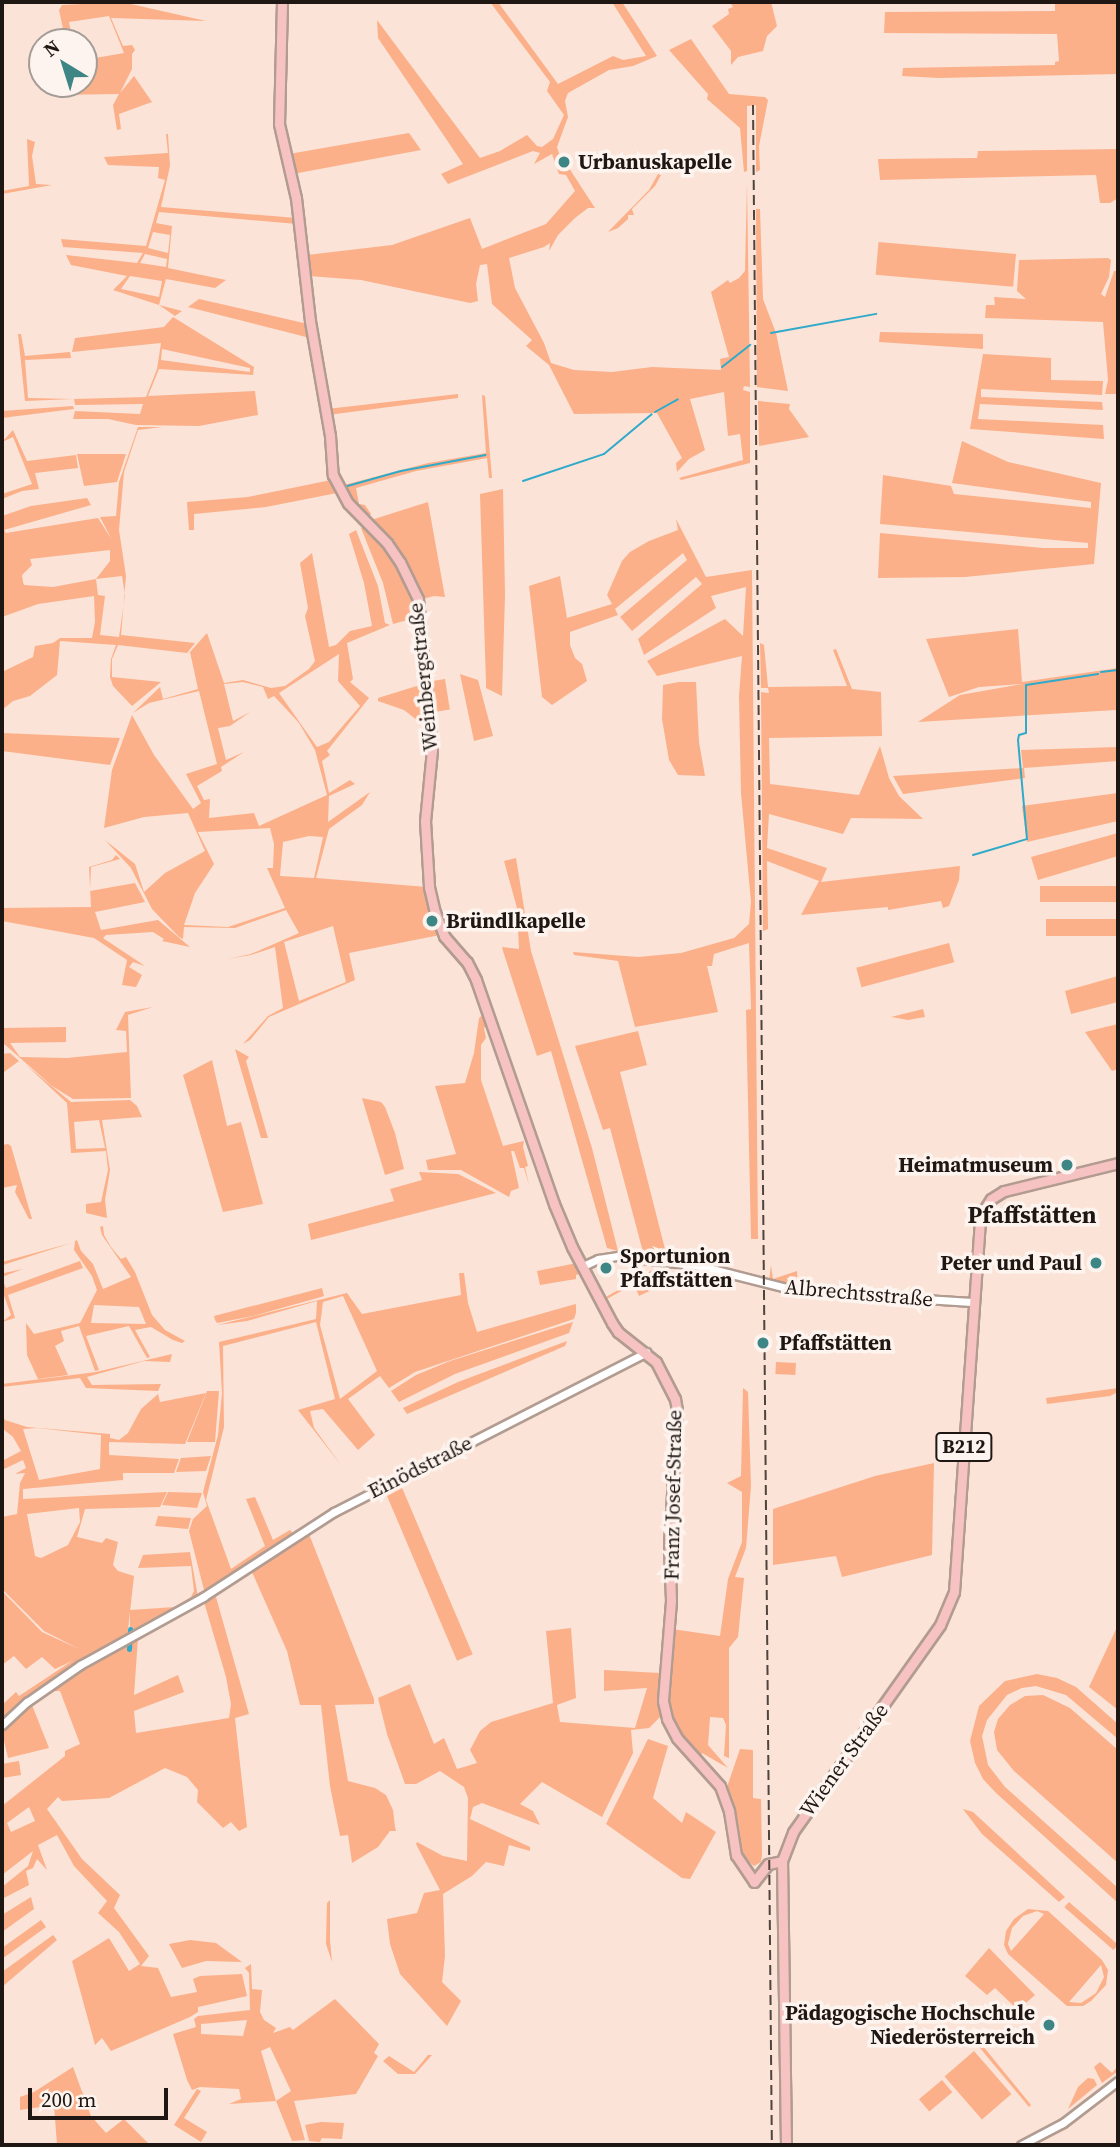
<!DOCTYPE html>
<meta charset="utf-8">
<style>
body{margin:0}
#map{position:relative;width:1120px;height:2147px;overflow:hidden;background:#fbe3d7;font-family:"Source Serif 4",serif}
div>[style]{position:absolute}
[style*='--x']{left:calc(var(--x)*1px);top:calc(var(--y)*1px);width:calc(var(--w)*1px);rotate:calc(var(--a)*1deg)}
.green>*{inset:0;background:#fbb089;transform-origin:0 0}
.stream>*{height:2px;margin:-1px;padding:0 1px;transform-origin:1px;border-radius:1px;background:#2faaca}
.canal>*{height:5px;margin:-2.5px;padding:0 2.5px;transform-origin:2.5px;border-radius:2.5px;background:#2faaca}
.roads{filter:drop-shadow(2px 0 #b29c91) drop-shadow(-2px 0 #b29c91) drop-shadow(0 2px #b29c91) drop-shadow(0 -2px #b29c91)}
.minor>*{height:7px;margin:-3.5px;padding:0 3.5px;transform-origin:3.5px;border-radius:3.5px;background:#fff}
.major>*{height:9px;margin:-4.5px;padding:0 4.5px;transform-origin:4.5px;border-radius:4.5px;background:#f7c2c2}
.rail>*{height:2px;margin-top:-1px;transform-origin:0;background:repeating-linear-gradient(90deg,#50443e 0 10px,transparent 0 15px)}
.dots>*{width:19px;height:19px;translate:-50% -50%;box-sizing:border-box;border:4px solid #fdf4ef;border-radius:50%}
span{translate:-50% -50%;white-space:nowrap;text-align:center;line-height:1.15;-webkit-text-stroke:7px #fdf4ef;paint-order:stroke}
.shield-label span{padding:2px 5px;background:#fdf4ef;border:2px solid;border-radius:5px;-webkit-text-stroke-width:0}
.shield-label{font-size:19px;color:#1f1713;font-weight:700}
.poi-label{font-size:21px;color:#1f1713;font-weight:700}
.left{translate:0 -50%;text-align:left}
.right{translate:-100% -50%;text-align:right}
.street-label{font-size:21px;color:#1f1713}
.quarter-label{font-size:24px;color:#1f1713;font-weight:700}
.frame{position:absolute;inset:0;border:4px solid #1f1713;pointer-events:none}
.north{position:absolute;left:28px;top:28px;width:70px;height:70px;box-sizing:border-box;background:#fdf4ef;border:2px solid #a49c97;border-radius:50%;rotate:322deg;font-size:19px;font-weight:700;line-height:28px;text-align:center;color:#1f1713}
.north::after{content:'';display:block;margin:auto;width:24px;height:32px;background:#3e8686;clip-path:polygon(50% 0,100% 100%,50% 72%,0 100%)}
.scale{position:absolute;left:28px;top:2088px;width:140px;height:32px;box-sizing:border-box;border:4px solid #1f1713;border-top:0;padding-left:9px;font-size:21px;line-height:24px;white-space:nowrap;color:#1f1713;-webkit-text-stroke:5px #fdf4ef;paint-order:stroke}
</style>
<div id="map">
<div class="green">
<div style="clip-path:polygon(122px 2px,206px 21px,111px 18px,123px 46px,132px 45px,135px 50px,132px 54px,132px 69px,120px 93px,134px 76px,152px 102px,119px 114px,121px 129px,117px 130px,113px 105px,119px 94px,56px 95px,59px 84px,84px 84px,84px 60px,124px 53px,109px 16px,69px 22px,73px 42px,66px 42px,59px 10px,62px 5px)"></div>
<div style="clip-path:polygon(490px 2px,498px 2px,558px 84px,613px 56px,623px 60px,646px 56px,612px 2px,622px 2px,657px 56px,633px 66px,609px 70px,568px 93px,565px 101px,568px 117px,557px 147px,562px 163px,567px 165px,595px 208px,588px 208px,575px 218px,558px 235px,549px 251px,550px 243px,544px 247px,509px 258px,515px 288px,544px 343px,551px 363px,574px 370px,612px 372px,652px 367px,721px 370px,720px 359px,729px 357px,711px 292px,728px 280px,730px 283px,739px 278px,745px 271px,747px 183px,750px 387px,744px 386px,743px 390px,750px 392px,750px 463px,681px 480px,679px 478px,743px 460px,740px 434px,728px 436px,724px 392px,690px 399px,705px 450px,689px 459px,677px 472px,676px 463px,682px 458px,657px 413px,574px 414px,549px 365px,526px 346px,532px 340px,492px 304px,487px 264px,480px 265px,476px 284px,478px 301px,470px 303px,361px 280px,309px 276px,307px 255px,392px 245px,470px 218px,482px 249px,546px 224px,575px 191px,566px 175px,559px 174px,552px 154px,534px 164px,540px 153px,533px 151px,448px 184px,441px 174px,463px 164px,378px 38px,377px 20px,480px 158px,500px 151px,527px 135px,537px 146px,542px 147px,553px 139px,564px 115px,547px 91px,550px 82px)"></div>
<div style="clip-path:polygon(730px 2px,771px 2px,777px 26px,767px 36px,763px 51px,738px 57px,731px 65px,731px 51px,712px 26px,729px 14px,728px 9px,733px 7px)"></div>
<div style="clip-path:polygon(1055px 2px,1118px 2px,1118px 74px,938px 78px,902px 76px,903px 68px,1055px 65px,1055px 62px,1059px 61px,1057px 34px,884px 33px,885px 12px,1055px 11px)"></div>
<div style="clip-path:polygon(691px 39px,729px 94px,765px 97px,768px 100px,759px 146px,760px 170px,756px 172px,756px 105px,747px 106px,747px 171px,744px 172px,740px 128px,707px 99px,708px 94px,669px 50px)"></div>
<div style="clip-path:polygon(409px 133px,421px 150px,293px 174px,289px 154px)"></div>
<div style="clip-path:polygon(evenodd,166px 134px,168px 134px,170px 166px,161px 207px,297px 218px,297px 224px,159px 212px,156px 223px,172px 226px,168px 268px,226px 280px,215px 288px,166px 279px,159px 305px,182px 311px,175px 316px,159px 305px,113px 290px,127px 276px,71px 265px,66px 255px,137px 263px,143px 253px,63px 247px,61px 239px,146px 246px,165px 180px,158px 178px,159px 167px,108px 165px,104px 157px,168px 153px,166px 134px,153px 232px,170px 235px,168px 253px,148px 248px,153px 232px,166px 134px,145px 254px,167px 259px,166px 267px,140px 263px,145px 254px,166px 134px,130px 276px,162px 281px,159px 297px,121px 289px,130px 276px)"></div>
<div style="clip-path:polygon(27px 139px,35px 142px,32px 156px,36px 184px,52px 185px,2px 194px,2px 191px,29px 186px)"></div>
<div style="clip-path:polygon(1118px 149px,1118px 198px,1110px 203px,1100px 203px,1096px 175px,880px 180px,878px 159px,977px 158px,978px 151px)"></div>
<div style="clip-path:polygon(658px 174px,661px 175px,655px 186px,632px 209px,634px 215px,628px 215px,628px 219px,618px 228px,608px 232px,649px 190px)"></div>
<div style="clip-path:polygon(756px 209px,760px 209px,763px 299px,776px 333px,788px 391px,757px 387px)"></div>
<div style="left:1016px;top:254px;width:33px;height:138px;rotate:95deg"></div>
<div style="clip-path:polygon(1108px 258px,1111px 260px,1109px 277px,1101px 294px,1105px 297px,1114px 271px,1118px 271px,1118px 394px,1105px 394px,1108px 380px,1103px 322px,985px 318px,986px 305px,995px 305px,994px 297px,1026px 299px,1017px 291px,1019px 260px)"></div>
<div style="clip-path:polygon(199px 299px,308px 324px,310px 338px,188px 307px)"></div>
<div style="clip-path:polygon(evenodd,173px 317px,254px 367px,253px 375px,159px 369px,148px 396px,255px 391px,258px 415px,199px 426px,136px 425px,108px 419px,73px 419px,75px 411px,140px 414px,143px 404px,75px 405px,74px 399px,146px 397px,157px 369px,161px 343px,72px 352px,75px 338px,164px 327px,173px 317px,162px 349px,250px 368px,250px 372px,161px 360px,162px 349px)"></div>
<div style="clip-path:polygon(880px 332px,983px 334px,983px 349px,879px 342px)"></div>
<div style="clip-path:polygon(18px 334px,21px 334px,25px 356px,70px 352px,71px 358px,25px 360px,28px 398px,73px 399px,25px 401px)"></div>
<div style="clip-path:polygon(983px 354px,1051px 358px,1051px 380px,1103px 381px,1102px 395px,981px 389px,981px 397px,1102px 402px,1103px 410px,980px 404px,978px 419px,1103px 425px,1104px 439px,970px 429px)"></div>
<div style="clip-path:polygon(458px 394px,458px 398px,328px 415px,327px 409px)"></div>
<div style="clip-path:polygon(482px 395px,485px 396px,492px 478px,489px 478px,487px 458px,416px 471px,356px 488px,359px 504px,365px 505px,371px 514px,368px 518px,350px 502px,340px 486px,428px 463px,486px 453px)"></div>
<div style="clip-path:polygon(758px 401px,790px 404px,789px 409px,809px 437px,759px 446px)"></div>
<div style="clip-path:polygon(73px 406px,74px 409px,2px 418px,2px 411px)"></div>
<div style="clip-path:polygon(evenodd,138px 427px,162px 427px,138px 430px,124px 472px,119px 530px,126px 576px,121px 635px,195px 643px,187px 653px,118px 645px,112px 659px,112px 677px,161px 682px,132px 706px,113px 686px,110px 677px,111px 659px,116px 645px,60px 641px,57px 675px,30px 696px,13px 701px,2px 710px,2px 672px,33px 657px,35px 646px,53px 643px,60px 638px,92px 638px,95px 622px,94px 596px,38px 604px,2px 617px,2px 516px,31px 506px,87px 498px,91px 505px,4px 530px,6px 533px,98px 518px,112px 540px,100px 517px,116px 516px,114px 539px,119px 482px,138px 427px,110px 550px,110px 561px,96px 579px,53px 587px,24px 585px,23px 582px,22px 575px,32px 565px,30px 559px,110px 550px,138px 427px,122px 576px,125px 595px,119px 637px,100px 635px,105px 596px,98px 595px,96px 579px,122px 576px)"></div>
<div style="clip-path:polygon(13px 430px,27px 461px,76px 455px,78px 468px,35px 473px,39px 489px,22px 491px,2px 499px,2px 494px,32px 484px,13px 437px,2px 442px)"></div>
<div style="clip-path:polygon(962px 441px,1008px 462px,1101px 483px,1094px 564px,965px 577px,878px 578px,880px 533px,1043px 548px,1088px 548px,1088px 543px,880px 524px,883px 475px,951px 486px,954px 494px,1091px 508px,1091px 502px,952px 483px)"></div>
<div style="clip-path:polygon(77px 454px,126px 454px,117px 482px,84px 486px)"></div>
<div style="clip-path:polygon(331px 480px,337px 493px,266px 507px,194px 514px,194px 530px,189px 530px,187px 502px,248px 497px)"></div>
<div style="clip-path:polygon(503px 489px,505px 595px,502px 696px,486px 688px,486px 683px,480px 494px)"></div>
<div style="clip-path:polygon(428px 502px,445px 597px,434px 596px,419px 600px,371px 520px)"></div>
<div style="clip-path:polygon(676px 519px,706px 577px,752px 570px,758px 1239px,751px 1239px,746px 1010px,751px 1009px,749px 943px,714px 954px,712px 966px,707px 966px,718px 1012px,635px 1027px,618px 961px,574px 955px,573px 952px,638px 957px,681px 953px,734px 938px,749px 924px,751px 902px,741px 793px,739px 696px,742px 656px,657px 676px,647px 661px,725px 619px,743px 636px,746px 587px,711px 596px,716px 608px,644px 655px,638px 639px,702px 584px,696px 577px,632px 631px,620px 617px,687px 560px,683px 553px,615px 609px,618px 615px,570px 632px,570px 645px,575px 658px,582px 664px,587px 681px,552px 705px,542px 697px,529px 586px,560px 576px,567px 618px,612px 604px,607px 595px,622px 561px,630px 552px,649px 541px,678px 530px)"></div>
<div style="clip-path:polygon(367px 526px,396px 564px,410px 591px,415px 618px,393px 624px,383px 583px,361px 528px)"></div>
<div style="clip-path:polygon(evenodd,356px 530px,378px 586px,385px 623px,390px 625px,347px 643px,353px 679px,350px 682px,369px 698px,327px 751px,330px 755px,322px 761px,329px 793px,350px 780px,355px 784px,329px 796px,328px 822px,370px 792px,362px 805px,329px 829px,316px 878px,427px 887px,440px 935px,349px 953px,355px 980px,269px 1017px,250px 1040px,243px 1044px,268px 1016px,283px 1008px,275px 947px,251px 955px,227px 959px,251px 954px,299px 933px,286px 910px,235px 928px,184px 927px,183px 939px,179px 937px,152px 909px,131px 868px,105px 840px,135px 864px,144px 892px,165px 873px,205px 851px,188px 813px,144px 817px,104px 828px,112px 770px,132px 715px,154px 755px,193px 809px,201px 803px,186px 774px,217px 764px,199px 691px,149px 703px,133px 713px,160px 687px,163px 699px,198px 689px,190px 652px,207px 633px,224px 683px,243px 680px,271px 688px,285px 686px,309px 669px,315px 661px,305px 616px,308px 608px,300px 563px,312px 553px,329px 647px,336px 645px,350px 631px,372px 626px,364px 583px,349px 534px,356px 530px,339px 654px,338px 681px,360px 706px,329px 742px,317px 747px,279px 693px,339px 654px,356px 530px,243px 682px,263px 687px,268px 699px,274px 696px,299px 723px,315px 750px,327px 795px,259px 826px,254px 813px,209px 818px,210px 799px,204px 800px,197px 786px,222px 771px,221px 767px,244px 752px,226px 760px,218px 728px,230px 726px,250px 712px,233px 721px,224px 684px,243px 682px,356px 530px,270px 828px,274px 844px,273px 868px,267px 868px,285px 908px,228px 927px,184px 925px,195px 893px,214px 864px,198px 832px,270px 828px,356px 530px,309px 836px,323px 837px,314px 878px,280px 876px,283px 842px,309px 836px,356px 530px,333px 926px,346px 982px,299px 1001px,284px 942px,333px 926px)"></div>
<div style="clip-path:polygon(1018px 629px,1022px 682px,1118px 668px,1118px 716px,1116px 710px,918px 722px,960px 695px,1023px 684px,979px 687px,949px 697px,926px 639px)"></div>
<div style="clip-path:polygon(760px 643px,764px 645px,768px 687px,847px 686px,833px 650px,836px 649px,852px 689px,881px 692px,882px 736px,769px 738px,770px 784px,859px 795px,880px 746px,889px 778px,899px 796px,923px 819px,851px 818px,843px 834px,769px 814px,767px 848px,827px 868px,821px 882px,960px 866px,959px 880px,949px 906px,943px 908px,941px 901px,888px 910px,888px 907px,801px 915px,819px 881px,767px 861px,768px 929px,763px 931px,761px 692px,769px 693px,768px 688px,761px 688px)"></div>
<div style="clip-path:polygon(460px 674px,478px 680px,493px 736px,474px 741px)"></div>
<div style="left:445px;top:679px;width:31px;height:17px;rotate:81deg"></div>
<div style="clip-path:polygon(679px 682px,696px 682px,699px 742px,705px 776px,678px 775px,669px 760px,662px 719px,663px 685px)"></div>
<div style="clip-path:polygon(420px 685px,424px 720px,418px 721px,404px 710px,378px 701px,378px 698px)"></div>
<div style="clip-path:polygon(2px 733px,120px 738px,110px 765px,2px 751px)"></div>
<div style="clip-path:polygon(1118px 747px,1118px 761px,1024px 768px,1025px 778px,903px 794px,893px 776px,1023px 768px,1021px 750px)"></div>
<div style="clip-path:polygon(1118px 793px,1118px 821px,1027px 842px,1022px 806px)"></div>
<div style="clip-path:polygon(1118px 833px,1118px 856px,1038px 880px,1031px 857px)"></div>
<div style="clip-path:polygon(116px 855px,120px 859px,91px 867px,90px 891px,135px 883px,145px 902px,95px 912px,101px 930px,158px 920px,190px 947px,162px 941px,164px 939px,153px 932px,106px 935px,103px 938px,145px 966px,133px 962px,129px 967px,142px 975px,136px 987px,122px 985px,127px 960px,94px 938px,2px 921px,2px 908px,91px 907px,89px 867px,112px 860px)"></div>
<div style="clip-path:polygon(516px 858px,531px 951px,592px 1148px,618px 1251px,607px 1248px,551px 1051px,537px 1056px,503px 951px,502px 947px,519px 949px,517px 908px,504px 861px)"></div>
<div style="left:1118px;top:886px;width:16px;height:78px;rotate:90deg"></div>
<div style="left:1118px;top:919px;width:17px;height:72px;rotate:90deg"></div>
<div style="left:949px;top:943px;width:20px;height:96px;rotate:75deg"></div>
<div style="clip-path:polygon(1118px 976px,1118px 1002px,1071px 1014px,1065px 991px)"></div>
<div style="clip-path:polygon(153px 1007px,128px 1015px,131px 1098px,73px 1099px,52px 1086px,3px 1043px,2px 1028px,66px 1027px,66px 1042px,10px 1043px,20px 1057px,67px 1058px,127px 1052px,126px 1031px,116px 1030px,125px 1012px)"></div>
<div style="clip-path:polygon(923px 1009px,925px 1017px,908px 1020px,891px 1017px)"></div>
<div style="clip-path:polygon(484px 1014px,487px 1026px,484px 1028px,486px 1038px,481px 1045px,481px 1080px,503px 1146px,524px 1141px,523px 1147px,528px 1166px,525px 1167px,529px 1185px,524px 1168px,520px 1168px,514px 1151px,511px 1151px,519px 1188px,511px 1191px,509px 1197px,461px 1170px,428px 1170px,426px 1160px,456px 1154px,435px 1086px,465px 1083px,474px 1053px,479px 1018px)"></div>
<div style="clip-path:polygon(1118px 1024px,1118px 1069px,1112px 1071px,1085px 1032px)"></div>
<div style="clip-path:polygon(638px 1031px,647px 1065px,620px 1072px,666px 1253px,643px 1252px,610px 1128px,603px 1130px,575px 1046px)"></div>
<div style="clip-path:polygon(235px 1049px,249px 1057px,246px 1061px,268px 1138px,261px 1138px)"></div>
<div style="clip-path:polygon(10px 1053px,19px 1061px,4px 1072px,2px 1101px,2px 1054px)"></div>
<div style="clip-path:polygon(212px 1060px,227px 1126px,241px 1122px,263px 1204px,223px 1212px,183px 1075px)"></div>
<div style="clip-path:polygon(evenodd,25px 1064px,71px 1102px,130px 1100px,137px 1106px,142px 1117px,102px 1120px,110px 1170px,105px 1200px,107px 1218px,86px 1213px,86px 1204px,101px 1202px,108px 1170px,106px 1151px,71px 1153px,67px 1103px,25px 1064px,99px 1120px,105px 1148px,76px 1149px,74px 1122px,99px 1120px)"></div>
<div style="clip-path:polygon(362px 1098px,381px 1102px,385px 1107px,395px 1133px,404px 1169px,385px 1175px)"></div>
<div style="clip-path:polygon(8px 1144px,11px 1146px,32px 1219px,29px 1219px,15px 1192px,17px 1185px,2px 1188px,2px 1145px)"></div>
<div style="clip-path:polygon(419px 1172px,458px 1174px,496px 1193px,311px 1240px,308px 1224px,394px 1201px,390px 1189px,422px 1180px)"></div>
<div style="clip-path:polygon(evenodd,103px 1226px,104px 1235px,111px 1247px,121px 1259px,126px 1257px,135px 1272px,152px 1315px,165px 1330px,185px 1341px,182px 1343px,173px 1340px,151px 1327px,135px 1330px,150px 1357px,147px 1358px,129px 1326px,86px 1336px,99px 1370px,95px 1371px,79px 1326px,61px 1331px,64px 1341px,55px 1346px,68px 1375px,38px 1379px,27px 1355px,26px 1323px,34px 1334px,80px 1323px,97px 1290px,92px 1276px,74px 1250px,75px 1241px,77px 1240px,81px 1251px,93px 1264px,103px 1289px,131px 1277px,102px 1235px,100px 1227px,103px 1226px,94px 1305px,139px 1307px,146px 1324px,91px 1323px,94px 1305px)"></div>
<div style="clip-path:polygon(71px 1243px,3px 1265px,4px 1273px,23px 1269px,2px 1277px,2px 1262px)"></div>
<div style="clip-path:polygon(80px 1261px,83px 1268px,8px 1295px,15px 1318px,2px 1322px,11px 1315px,2px 1290px,2px 1278px,6px 1288px)"></div>
<div style="clip-path:polygon(577px 1263px,583px 1273px,576px 1275px,576px 1279px,540px 1285px,537px 1271px)"></div>
<div style="clip-path:polygon(771px 1265px,773px 1279px,797px 1271px,798px 1287px,769px 1281px)"></div>
<div style="clip-path:polygon(656px 1268px,657px 1271px,636px 1283px,662px 1273px,662px 1285px,639px 1296px,634px 1284px,607px 1299px,606px 1297px)"></div>
<div style="clip-path:polygon(evenodd,459px 1273px,464px 1273px,468px 1303px,477px 1332px,572px 1305px,576px 1304px,576px 1313px,574px 1319px,415px 1372px,389px 1388px,380px 1376px,348px 1399px,375px 1435px,358px 1450px,323px 1409px,310px 1411px,314px 1428px,341px 1465px,298px 1410px,335px 1399px,316px 1322px,223px 1346px,224px 1427px,206px 1500px,231px 1569px,265px 1546px,246px 1499px,255px 1497px,273px 1540px,290px 1530px,294px 1534px,208px 1591px,204px 1590px,189px 1531px,193px 1519px,207px 1506px,203px 1492px,218px 1435px,222px 1393px,219px 1342px,316px 1319px,317px 1301px,247px 1321px,217px 1325px,347px 1293px,362px 1314px,461px 1295px,459px 1273px,343px 1296px,377px 1371px,340px 1399px,320px 1325px,323px 1302px,343px 1296px)"></div>
<div style="clip-path:polygon(322px 1288px,324px 1296px,321px 1297px,253px 1316px,217px 1323px,215px 1320px,214px 1316px)"></div>
<div style="clip-path:polygon(573px 1322px,569px 1333px,455px 1374px,399px 1402px,391px 1391px,416px 1375px,450px 1361px)"></div>
<div style="clip-path:polygon(567px 1341px,565px 1346px,407px 1414px,403px 1408px,458px 1382px)"></div>
<div style="clip-path:polygon(172px 1354px,170px 1362px,144px 1361px,87px 1377px,92px 1385px,161px 1384px,158px 1391px,86px 1388px,80px 1378px,2px 1387px,2px 1384px,96px 1372px)"></div>
<div style="left:776px;top:1362px;width:20px;height:12px;rotate:3deg"></div>
<div style="clip-path:polygon(743px 1388px,748px 1392px,751px 1486px,746px 1548px,735px 1577px,744px 1578px,738px 1637px,729px 1648px,729px 1758px,724px 1756px,726px 1725px,723px 1718px,710px 1717px,708px 1745px,728px 1768px,702px 1753px,701px 1760px,674px 1725px,665px 1693px,672px 1629px,720px 1636px,728px 1579px,742px 1542px,742px 1492px,727px 1483px,741px 1476px)"></div>
<div style="clip-path:polygon(1118px 1388px,1118px 1392px,1110px 1396px,1047px 1404px,1046px 1398px)"></div>
<div style="clip-path:polygon(207px 1391px,219px 1391px,215px 1442px,187px 1442px)"></div>
<div style="clip-path:polygon(evenodd,206px 1393px,185px 1444px,109px 1442px,109px 1455px,179px 1459px,174px 1473px,123px 1473px,123px 1480px,23px 1489px,23px 1499px,167px 1492px,160px 1507px,85px 1509px,77px 1537px,102px 1543px,106px 1538px,118px 1542px,113px 1565px,118px 1571px,134px 1576px,127px 1639px,88px 1658px,2px 1721px,2px 1705px,16px 1692px,19px 1696px,72px 1661px,55px 1669px,42px 1657px,26px 1669px,14px 1656px,2px 1665px,2px 1591px,42px 1632px,79px 1649px,44px 1631px,2px 1589px,2px 1517px,17px 1514px,20px 1483px,25px 1473px,15px 1474px,26px 1468px,23px 1460px,2px 1470px,2px 1461px,21px 1451px,13px 1437px,2px 1428px,2px 1414px,5px 1420px,27px 1427px,110px 1434px,110px 1438px,119px 1440px,128px 1433px,141px 1409px,158px 1394px,160px 1402px,206px 1393px,37px 1428px,101px 1435px,100px 1469px,39px 1480px,23px 1429px,37px 1428px,206px 1393px,79px 1508px,80px 1522px,68px 1545px,41px 1558px,35px 1556px,27px 1514px,79px 1508px)"></div>
<div style="clip-path:polygon(211px 1456px,206px 1471px,176px 1472px,181px 1458px)"></div>
<div style="clip-path:polygon(934px 1463px,932px 1555px,842px 1577px,836px 1556px,773px 1565px,773px 1509px,875px 1476px)"></div>
<div style="left:400px;top:1483px;width:186px;height:17px;rotate:67deg"></div>
<div style="clip-path:polygon(168px 1492px,202px 1493px,197px 1508px,162px 1505px)"></div>
<div style="clip-path:polygon(158px 1516px,191px 1518px,188px 1529px,155px 1526px)"></div>
<div style="clip-path:polygon(309px 1534px,374px 1699px,374px 1704px,335px 1705px,348px 1781px,375px 1788px,386px 1795px,393px 1810px,395px 1827px,396px 1831px,390px 1831px,378px 1847px,352px 1863px,348px 1835px,340px 1836px,330px 1786px,321px 1705px,300px 1705px,287px 1651px,252px 1572px)"></div>
<div style="clip-path:polygon(190px 1552px,198px 1597px,130px 1635px,130px 1610px,175px 1607px,191px 1597px,194px 1591px,191px 1566px,138px 1568px,143px 1555px)"></div>
<div style="clip-path:polygon(evenodd,216px 1597px,249px 1714px,235px 1718px,247px 1827px,239px 1831px,231px 1822px,223px 1828px,197px 1802px,198px 1790px,187px 1777px,165px 1768px,109px 1798px,62px 1801px,58px 1797px,47px 1809px,82px 1859px,120px 1895px,114px 1908px,149px 1956px,141px 1966px,158px 1968px,171px 1997px,197px 1992px,193px 1979px,200px 1976px,242px 1974px,247px 1996px,198px 2007px,198px 2012px,190px 2017px,111px 2051px,102px 2038px,95px 2045px,72px 1961px,109px 1938px,129px 1971px,140px 1964px,119px 1932px,98px 1913px,107px 1901px,74px 1866px,57px 1835px,38px 1845px,47px 1870px,37px 1859px,33px 1868px,26px 1871px,29px 1885px,2px 1899px,2px 1887px,28px 1866px,33px 1851px,2px 1875px,2px 1806px,65px 1756px,65px 1751px,80px 1744px,60px 1691px,51px 1691px,54px 1685px,138px 1638px,134px 1695px,178px 1675px,184px 1692px,134px 1711px,136px 1733px,229px 1718px,231px 1704px,226px 1677px,204px 1602px,216px 1597px,29px 1807px,35px 1821px,11px 1832px,7px 1823px,29px 1807px)"></div>
<div style="clip-path:polygon(1118px 1625px,1118px 1710px,1089px 1687px)"></div>
<div style="clip-path:polygon(571px 1628px,576px 1698px,557px 1705px,560px 1722px,635px 1728px,647px 1688px,604px 1691px,604px 1670px,660px 1673px,662px 1715px,649px 1728px,631px 1730px,633px 1753px,602px 1817px,542px 1782px,520px 1804px,533px 1811px,540px 1825px,482px 1803px,473px 1807px,470px 1819px,530px 1847px,530px 1851px,509px 1845px,504px 1866px,486px 1862px,472px 1876px,443px 1894px,445px 1956px,442px 1982px,461px 2001px,447px 2026px,400px 1974px,390px 1944px,387px 1919px,417px 1913px,424px 1893px,440px 1890px,416px 1844px,417px 1842px,443px 1856px,467px 1861px,468px 1798px,464px 1787px,440px 1771px,416px 1784px,405px 1784px,387px 1734px,378px 1698px,410px 1684px,434px 1744px,444px 1738px,457px 1769px,477px 1763px,470px 1750px,480px 1731px,491px 1722px,553px 1703px,546px 1631px)"></div>
<div style="clip-path:polygon(1037px 1674px,1057px 1678px,1076px 1687px,1118px 1724px,1118px 1739px,1066px 1695px,1036px 1686px,1022px 1688px,1007px 1695px,987px 1720px,982px 1736px,988px 1765px,1005px 1787px,1118px 1888px,1118px 1903px,996px 1793px,983px 1779px,975px 1763px,970px 1741px,979px 1706px,1005px 1681px)"></div>
<div style="clip-path:polygon(1043px 1695px,1070px 1708px,1118px 1750px,1118px 1863px,1014px 1771px,997px 1750px,994px 1732px,998px 1719px,1010px 1705px,1025px 1696px)"></div>
<div style="clip-path:polygon(32px 1705px,49px 1748px,8px 1758px,2px 1732px)"></div>
<div style="clip-path:polygon(648px 1739px,668px 1746px,653px 1798px,682px 1823px,686px 1812px,716px 1832px,690px 1879px,682px 1878px,606px 1824px)"></div>
<div style="clip-path:polygon(740px 1749px,753px 1750px,753px 1798px,761px 1799px,762px 1855px,761px 1862px,754px 1866px,738px 1852px,727px 1787px)"></div>
<div style="clip-path:polygon(19px 1761px,21px 1775px,2px 1778px,2px 1764px)"></div>
<div style="clip-path:polygon(963px 1809px,973px 1812px,1065px 1897px,1059px 1902px,982px 1834px)"></div>
<div style="clip-path:polygon(31px 1897px,34px 1909px,2px 1932px,2px 1915px)"></div>
<div style="clip-path:polygon(330px 1900px,330px 1940px,332px 1962px,326px 1944px,327px 1903px)"></div>
<div style="left:1069px;top:1902px;width:65px;height:7px;rotate:41deg"></div>
<div style="clip-path:polygon(evenodd,1028px 1909px,1048px 1911px,1102px 1960px,1108px 1970px,1106px 1985px,1091px 2001px,1083px 2006px,1067px 2006px,1008px 1954px,1004px 1945px,1006px 1931px,1014px 1919px,1028px 1909px,1037px 1911px,1044px 1914px,1011px 1951px,1008px 1944px,1012px 1928px,1023px 1916px,1037px 1911px,1028px 1909px,1101px 1965px,1104px 1977px,1096px 1993px,1081px 2003px,1069px 2002px,1101px 1965px)"></div>
<div style="clip-path:polygon(41px 1920px,46px 1927px,2px 1959px,2px 1948px)"></div>
<div style="clip-path:polygon(53px 1935px,57px 1940px,2px 1987px,2px 1972px)"></div>
<div style="clip-path:polygon(190px 1940px,216px 1943px,242px 1962px,206px 1961px,182px 1968px,169px 1944px)"></div>
<div style="clip-path:polygon(989px 1948px,1035px 1995px,1018px 2010px,995px 1988px,987px 1995px,965px 1976px)"></div>
<div style="clip-path:polygon(evenodd,251px 1964px,252px 1989px,262px 1990px,260px 2012px,264px 2020px,276px 2028px,273px 2033px,290px 2027px,293px 2030px,335px 1999px,379px 2044px,374px 2053px,378px 2056px,356px 2094px,294px 2101px,305px 2140px,292px 2141px,276px 2101px,229px 2104px,241px 2099px,239px 2089px,200px 2087px,192px 2090px,187px 2080px,173px 2034px,196px 2027px,194px 2019px,198px 2016px,250px 2010px,249px 1973px,245px 1968px,251px 1964px,247px 2020px,243px 2036px,201px 2034px,201px 2024px,247px 2020px,251px 1964px,270px 2047px,291px 2091px,276px 2101px,261px 2051px,270px 2047px)"></div>
<div style="clip-path:polygon(978px 2040px,1031px 2105px,1029px 2107px,975px 2042px)"></div>
<div style="left:974px;top:2051px;width:57px;height:39px;rotate:49deg"></div>
<div style="clip-path:polygon(428px 2055px,432px 2055px,415px 2074px,398px 2074px,383px 2061px,389px 2056px,414px 2072px)"></div>
<div style="clip-path:polygon(1100px 2062px,1112px 2073px,1118px 2066px,1118px 2071px,1102px 2083px,1094px 2067px)"></div>
<div style="clip-path:polygon(73px 2067px,91px 2116px,106px 2133px,124px 2119px,150px 2145px,57px 2145px,54px 2105px,20px 2110px,20px 2097px,34px 2092px)"></div>
<div style="clip-path:polygon(1088px 2078px,1094px 2079px,1097px 2085px,1068px 2109px,1078px 2087px)"></div>
<div style="left:942px;top:2080px;width:16px;height:30px;rotate:50deg"></div>
<div style="clip-path:polygon(197px 2089px,201px 2091px,184px 2118px,207px 2132px,201px 2142px,174px 2125px)"></div>
<div style="clip-path:polygon(321px 2122px,344px 2123px,342px 2139px,322px 2138px,320px 2142px,309px 2141px,305px 2125px)"></div>
</div>
<div class="stream">
<div style="--x:771;--y:333;--w:107;--a:-10.3"></div>
<div style="--x:722;--y:367;--w:36;--a:-38"></div>
<div style="--x:655;--y:412;--w:26;--a:-29"></div>
<div style="--x:523;--y:481;--w:85;--a:-18.4"></div>
<div style="--x:604;--y:454;--w:62;--a:-39.8"></div>
<div style="--x:344;--y:487;--w:59;--a:-15.7"></div>
<div style="--x:401;--y:471;--w:86;--a:-10.7"></div>
<div style="--x:1101;--y:672;--w:17;--a:-7"></div>
<div style="--x:973;--y:855;--w:56;--a:-16.5"></div>
<div style="--x:1027;--y:839;--w:99;--a:-95.2"></div>
<div style="--x:1018;--y:740;--w:5;--a:-79"></div>
<div style="--x:1019;--y:735;--w:7;--a:-16"></div>
<div style="--x:1026;--y:733;--w:48;--a:-90"></div>
<div style="--x:1026;--y:685;--w:73;--a:-8.7"></div>
</div>
<div class="canal">
<div style="--x:129;--y:1649;--w:20;--a:-87"></div>
</div>
<div class="roads">
<div class="minor">
<div style="--x:583;--y:1266;--w:17;--a:-25"></div>
<div style="--x:598;--y:1259;--w:20;--a:-9"></div>
<div style="--x:618;--y:1256;--w:83;--a:7"></div>
<div style="--x:700;--y:1266;--w:101;--a:14.3"></div>
<div style="--x:798;--y:1291;--w:174;--a:3.6"></div>
<div style="--x:2;--y:1725;--w:34;--a:-43"></div>
<div style="--x:27;--y:1702;--w:65;--a:-34.9"></div>
<div style="--x:80;--y:1665;--w:141;--a:-28.9"></div>
<div style="--x:203;--y:1597;--w:156;--a:-33"></div>
<div style="--x:334;--y:1512;--w:351;--a:-27.1"></div>
<div style="--x:1021;--y:2145;--w:47;--a:-27.6"></div>
<div style="--x:1063;--y:2123;--w:69;--a:-37.4"></div>
</div>
<div class="major">
<div style="--x:282;--y:2;--w:122;--a:91.4"></div>
<div style="--x:279;--y:124;--w:76;--a:77.1"></div>
<div style="--x:296;--y:198;--w:124;--a:83.5"></div>
<div style="--x:310;--y:321;--w:117;--a:80.1"></div>
<div style="--x:330;--y:436;--w:39;--a:86"></div>
<div style="--x:333;--y:475;--w:32;--a:62"></div>
<div style="--x:348;--y:503;--w:56;--a:45.7"></div>
<div style="--x:387;--y:543;--w:23;--a:56"></div>
<div style="--x:400;--y:562;--w:41;--a:64.1"></div>
<div style="--x:418;--y:599;--w:152;--a:84.7"></div>
<div style="--x:432;--y:750;--w:71;--a:95.6"></div>
<div style="--x:425;--y:821;--w:66;--a:86.5"></div>
<div style="--x:429;--y:887;--w:26;--a:77"></div>
<div style="--x:435;--y:912;--w:26;--a:69"></div>
<div style="--x:444;--y:936;--w:35;--a:49"></div>
<div style="--x:467;--y:962;--w:20;--a:63"></div>
<div style="--x:476;--y:980;--w:237;--a:70.8"></div>
<div style="--x:554;--y:1204;--w:47;--a:67.3"></div>
<div style="--x:572;--y:1247;--w:86;--a:62.2"></div>
<div style="--x:612;--y:1323;--w:11;--a:56"></div>
<div style="--x:618;--y:1332;--w:48;--a:38.3"></div>
<div style="--x:656;--y:1362;--w:42;--a:62.8"></div>
<div style="--x:675;--y:1399;--w:11;--a:80"></div>
<div style="--x:677;--y:1410;--w:133;--a:93.4"></div>
<div style="--x:669;--y:1543;--w:58;--a:88"></div>
<div style="--x:671;--y:1601;--w:100;--a:94.6"></div>
<div style="--x:663;--y:1701;--w:18;--a:77"></div>
<div style="--x:667;--y:1719;--w:21;--a:62"></div>
<div style="--x:677;--y:1738;--w:64;--a:48.1"></div>
<div style="--x:720;--y:1786;--w:27;--a:70"></div>
<div style="--x:729;--y:1811;--w:45;--a:81"></div>
<div style="--x:736;--y:1855;--w:32;--a:56"></div>
<div style="--x:754;--y:1882;--w:23;--a:-52"></div>
<div style="--x:768;--y:1864;--w:14;--a:-12"></div>
<div style="--x:786;--y:2145;--w:284;--a:-90.8"></div>
<div style="--x:782;--y:1861;--w:31;--a:-69"></div>
<div style="--x:793;--y:1832;--w:254;--a:-54.6"></div>
<div style="--x:940;--y:1625;--w:36;--a:-67"></div>
<div style="--x:954;--y:1592;--w:377;--a:-86"></div>
<div style="--x:980;--y:1216;--w:20;--a:-57"></div>
<div style="--x:991;--y:1199;--w:15;--a:-32"></div>
<div style="--x:1004;--y:1191;--w:117;--a:-13.8"></div>
</div>
</div>
<div class="rail">
<div style="--x:753;--y:105;--w:2040;--a:89.47"></div>
</div>
<div class="dots">
<div style="left:564px;top:162px;background:#3e8686"></div>
<div style="left:432px;top:921px;background:#3e8686"></div>
<div style="left:1067px;top:1165px;background:#3e8686"></div>
<div style="left:1096px;top:1263px;background:#3e8686"></div>
<div style="left:606px;top:1268px;background:#3e8686"></div>
<div style="left:763px;top:1343px;background:#3e8686"></div>
<div style="left:1049px;top:2025px;background:#3e8686"></div>
</div>
<div class="shield-label">
<span style="left:964px;top:1447px">B212</span>
</div>
<div class="poi-label">
<span class="left" style="left:578px;top:162px">Urbanuskapelle</span>
<span class="left" style="left:446px;top:921px">Bründlkapelle</span>
<span class="right" style="left:1053px;top:1165px">Heimatmuseum</span>
<span class="left" style="left:620px;top:1268px">Sportunion<br>Pfaffstätten</span>
<span class="right" style="left:1082px;top:1263px">Peter und Paul</span>
<span class="left" style="left:779px;top:1343px">Pfaffstätten</span>
<span class="right" style="left:1035px;top:2025px">Pädagogische Hochschule<br>Niederösterreich</span>
</div>
<div class="street-label">
<span style="left:423px;top:677px;rotate:-96deg">Weinbergstraße</span>
<span style="left:859px;top:1293px;rotate:5deg">Albrechtsstraße</span>
<span style="left:420px;top:1467px;rotate:-27deg">Einödstraße</span>
<span style="left:673px;top:1495px;rotate:-89deg">Franz Josef-Straße</span>
<span style="left:844px;top:1760px;rotate:-54deg">Wiener Straße</span>
</div>
<div class="quarter-label">
<span style="left:1032px;top:1215px">Pfaffstätten</span>
</div>
<div class="frame"></div>
<div class="north">N</div>
<div class="scale">200 m</div>
</div>
